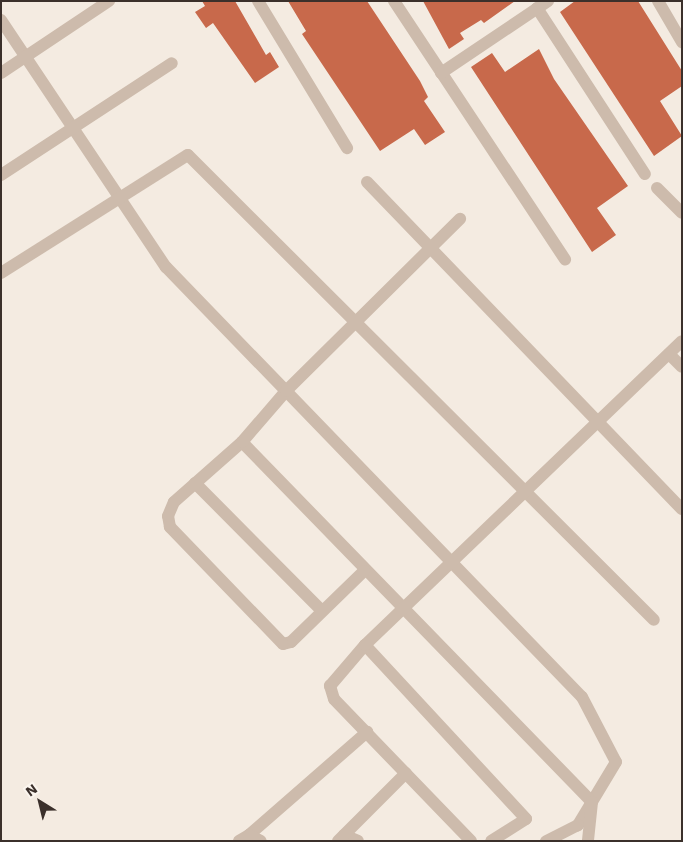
<!DOCTYPE html>
<style>
body{margin:0}
#map{position:relative;width:683px;height:842px;overflow:hidden;background:#f4ebe1;font-family:"Work Sans",sans-serif}
div>[style]{position:absolute}
[style*='--x']{left:calc(var(--x)*1px);top:calc(var(--y)*1px);width:calc(var(--w)*1px);rotate:calc(var(--a)*1deg)}
.building>*{inset:0;background:#c8694b}
.minor>*{height:12px;margin:-6px;padding:0 6px;transform-origin:6px;border-radius:6px;background:#cdbbac}
span{translate:-50% -50%;white-space:nowrap;text-align:center;line-height:1.15;-webkit-text-stroke:4px #fbf5ee;paint-order:stroke}
.frame{position:absolute;inset:0;border:2px solid #3b302b;pointer-events:none}
.north{position:absolute;left:15px;top:777px;width:50px;height:50px;-webkit-text-stroke:4px #fbf5ee;paint-order:stroke;rotate:324deg;font-size:14px;font-weight:700;line-height:20px;text-align:center;color:#3b302b}
.north::after{content:'';display:block;margin:auto;width:18px;height:22px;background:#3b302b;clip-path:polygon(50% 0,100% 100%,50% 72%,0 100%)}
</style>
<div id="map">
<div class="building">
<div style="clip-path:polygon(202px 1px,235px 1px,266px 55px,270px 52px,279px 67px,255px 83px,213px 23px,206px 28px,195px 12px,205px 6px)"></div>
<div style="clip-path:polygon(288px 1px,367px 1px,420px 81px,428px 97px,424px 101px,445px 132px,425px 145px,414px 129px,380px 151px,302px 34px,306px 31px)"></div>
<div style="clip-path:polygon(423px 1px,515px 1px,484px 23px,481px 20px,460px 33px,464px 39px,449px 49px)"></div>
<div style="clip-path:polygon(575px 1px,638px 1px,682px 71px,682px 86px,660px 101px,682px 136px,654px 156px,560px 12px)"></div>
<div style="clip-path:polygon(539px 49px,554px 79px,628px 186px,597px 208px,616px 235px,592px 252px,471px 67px,492px 53px,505px 72px)"></div>
</div>
<div class="minor">
<div style="--x:258;--y:1;--w:172;--a:58.8"></div>
<div style="--x:394;--y:1;--w:310;--a:56.5"></div>
<div style="--x:658;--y:1;--w:48;--a:59.7"></div>
<div style="--x:537;--y:8;--w:198;--a:57"></div>
<div style="--x:1;--y:20;--w:297;--a:56.3"></div>
<div style="--x:166;--y:267;--w:598;--a:45.95"></div>
<div style="--x:582;--y:697;--w:73;--a:62.4"></div>
<div style="--x:616;--y:762;--w:74;--a:121.1"></div>
<div style="--x:578;--y:825;--w:36;--a:153"></div>
<div style="--x:1;--y:73;--w:130;--a:-33.7"></div>
<div style="--x:441;--y:73;--w:129;--a:-33.9"></div>
<div style="--x:1;--y:175;--w:204;--a:-33.2"></div>
<div style="--x:367;--y:182;--w:454;--a:46.1"></div>
<div style="--x:657;--y:188;--w:35;--a:45"></div>
<div style="--x:1;--y:273;--w:221;--a:-32.3"></div>
<div style="--x:188;--y:155;--w:658;--a:44.94"></div>
<div style="--x:669;--y:354;--w:18;--a:45"></div>
<div style="--x:242;--y:442;--w:502;--a:45.81"></div>
<div style="--x:592;--y:802;--w:39;--a:96"></div>
<div style="--x:195;--y:483;--w:180;--a:45.2"></div>
<div style="--x:364;--y:571;--w:102;--a:135.8"></div>
<div style="--x:291;--y:642;--w:8;--a:166"></div>
<div style="--x:283;--y:644;--w:163;--a:-134"></div>
<div style="--x:170;--y:527;--w:11;--a:-100"></div>
<div style="--x:168;--y:516;--w:15;--a:-67"></div>
<div style="--x:174;--y:502;--w:91;--a:-41.4"></div>
<div style="--x:242;--y:442;--w:67;--a:-49.2"></div>
<div style="--x:286;--y:391;--w:245;--a:-44.7"></div>
<div style="--x:365;--y:645;--w:237;--a:47.2"></div>
<div style="--x:526;--y:819;--w:41;--a:147.8"></div>
<div style="--x:249;--y:835;--w:157;--a:-41.1"></div>
<div style="--x:344;--y:835;--w:15;--a:23"></div>
<div style="--x:239;--y:841;--w:12;--a:-31"></div>
<div style="--x:249;--y:835;--w:13;--a:27"></div>
<div style="--x:338;--y:841;--w:96;--a:-45"></div>
<div style="--x:471;--y:841;--w:197;--a:-134"></div>
<div style="--x:334;--y:699;--w:14;--a:-107"></div>
<div style="--x:330;--y:686;--w:54;--a:-49.5"></div>
<div style="--x:365;--y:645;--w:439;--a:-43.8"></div>
</div>
<div class="frame"></div>
<div class="north">N</div>
</div>
